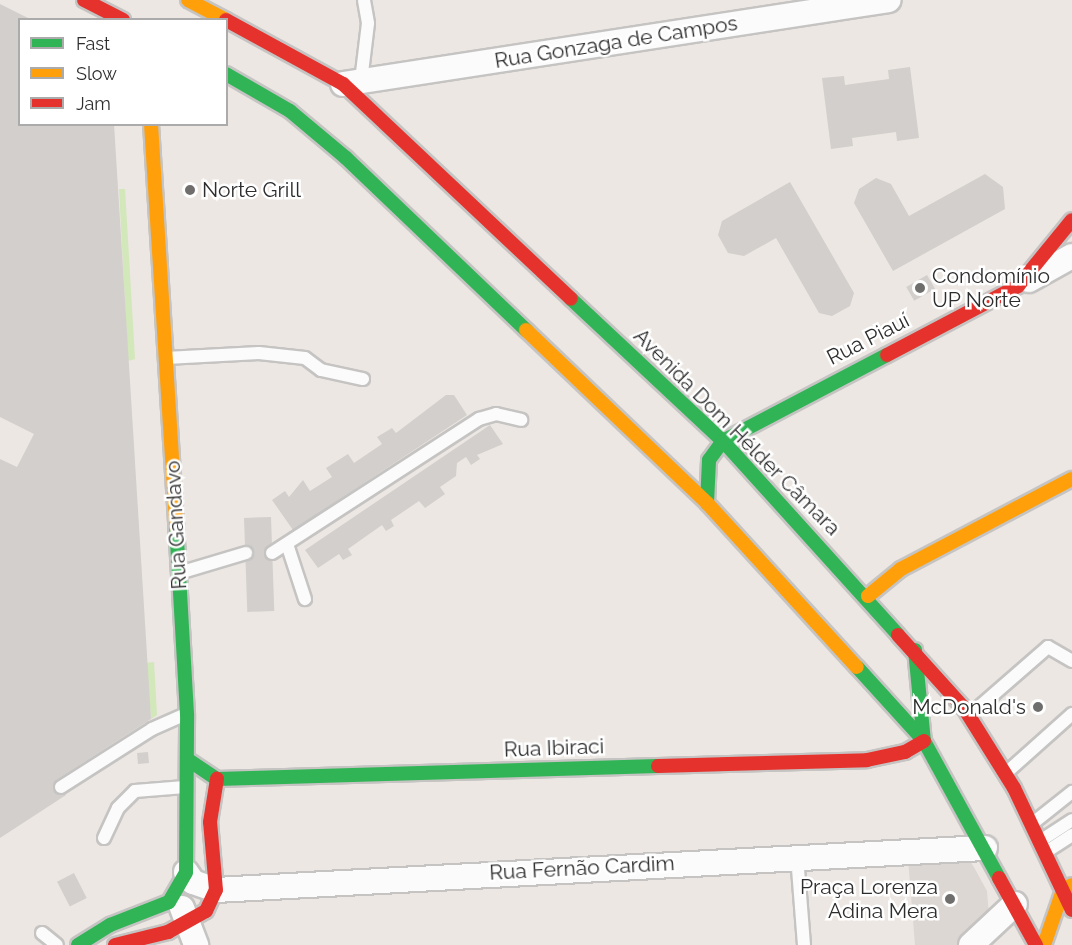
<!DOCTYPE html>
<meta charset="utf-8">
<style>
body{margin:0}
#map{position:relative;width:1072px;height:945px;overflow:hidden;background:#ece7e2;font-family:Raleway,sans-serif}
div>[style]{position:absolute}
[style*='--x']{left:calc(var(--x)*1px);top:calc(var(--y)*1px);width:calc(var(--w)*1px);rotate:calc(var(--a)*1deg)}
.green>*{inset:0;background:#d2e7ba}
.plaza>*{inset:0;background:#dcd7d2}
.building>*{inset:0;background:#d2cfcc;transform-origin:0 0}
.roads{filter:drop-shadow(2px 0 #c5c4c3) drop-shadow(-2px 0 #c5c4c3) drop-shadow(0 2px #c5c4c3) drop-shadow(0 -2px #c5c4c3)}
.lane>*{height:12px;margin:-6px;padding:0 6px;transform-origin:6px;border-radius:6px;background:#fcfbfb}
.street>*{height:24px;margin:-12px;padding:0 12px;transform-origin:12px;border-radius:12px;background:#fcfbfb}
.fast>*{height:14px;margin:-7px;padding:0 7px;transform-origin:7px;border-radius:7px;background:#30b455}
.slow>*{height:14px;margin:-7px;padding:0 7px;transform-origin:7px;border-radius:7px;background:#ff9f0a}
.jam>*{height:14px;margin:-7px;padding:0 7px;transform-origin:7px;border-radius:7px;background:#e5322d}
.dots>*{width:16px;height:16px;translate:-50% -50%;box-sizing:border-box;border:3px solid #fff;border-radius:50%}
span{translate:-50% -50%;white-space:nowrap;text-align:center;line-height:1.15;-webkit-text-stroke:5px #fff;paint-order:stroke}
.street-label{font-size:21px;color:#2d2d2d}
.poi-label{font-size:21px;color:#2d2d2d}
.left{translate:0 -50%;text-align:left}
.right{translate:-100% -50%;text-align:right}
.legend{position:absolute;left:18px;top:18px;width:210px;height:108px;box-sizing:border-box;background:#fff;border:2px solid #ababab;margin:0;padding:8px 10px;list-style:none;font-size:18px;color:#2d2d2d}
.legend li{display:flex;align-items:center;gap:12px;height:30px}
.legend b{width:30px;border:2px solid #ababab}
</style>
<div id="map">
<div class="green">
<div style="clip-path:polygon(119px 189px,125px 189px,135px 359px,128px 361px)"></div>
<div style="clip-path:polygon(154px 662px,157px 715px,151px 719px,146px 663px)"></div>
</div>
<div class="plaza">
<div style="clip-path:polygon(908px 859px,970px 861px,975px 869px,987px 891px,989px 916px,961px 945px,915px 945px)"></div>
</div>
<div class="building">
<div style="clip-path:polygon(0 4px,32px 20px,20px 20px,20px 124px,114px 124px,151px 719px,56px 780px,66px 795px,0 838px,0 459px,17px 467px,34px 434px,0 417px)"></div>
<div style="clip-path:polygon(910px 67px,919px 138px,897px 141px,896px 132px,852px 138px,853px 146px,831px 149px,822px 78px,844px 76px,845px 85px,889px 79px,888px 70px)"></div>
<div style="clip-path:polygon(985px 174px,1003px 187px,1005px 209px,893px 271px,854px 203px,859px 189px,876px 178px,891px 184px,909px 216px)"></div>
<div style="clip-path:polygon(790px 182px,854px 293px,850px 306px,832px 316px,819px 313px,776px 238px,744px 256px,728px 253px,718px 235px,722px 221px)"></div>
<div style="left:927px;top:275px;width:16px;height:24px;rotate:60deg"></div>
<div style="clip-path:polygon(446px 395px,454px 395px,467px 415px,293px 530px,272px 500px,285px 491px,289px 497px,303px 480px,310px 491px,332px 477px,326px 468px,348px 454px,354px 463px,382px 444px,377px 437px,392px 428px,396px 433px)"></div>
<div style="clip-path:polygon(490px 425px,503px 444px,477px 455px,480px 459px,471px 465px,466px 457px,457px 463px,456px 476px,440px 487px,445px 494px,425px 508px,419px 501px,391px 520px,394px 526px,386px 531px,382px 525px,348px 549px,352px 555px,343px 560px,339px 554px,318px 568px,305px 550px)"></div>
<div style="left:271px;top:517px;width:94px;height:27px;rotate:88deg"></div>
<div style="left:148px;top:752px;width:11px;height:11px;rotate:85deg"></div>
<div style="left:74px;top:873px;width:28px;height:19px;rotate:63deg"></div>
</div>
<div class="roads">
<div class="lane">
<div style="--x:361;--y:81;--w:58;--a:-83.1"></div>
<div style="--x:368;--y:23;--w:23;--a:-100"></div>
<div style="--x:166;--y:358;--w:93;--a:-3.1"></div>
<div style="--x:259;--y:353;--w:46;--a:6.2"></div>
<div style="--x:305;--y:358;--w:20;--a:37"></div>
<div style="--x:321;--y:370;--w:43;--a:12.1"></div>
<div style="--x:287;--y:544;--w:58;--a:71.9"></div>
<div style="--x:272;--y:553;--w:247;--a:-32.9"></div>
<div style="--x:479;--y:419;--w:18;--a:-16"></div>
<div style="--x:496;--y:414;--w:26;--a:13"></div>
<div style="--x:179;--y:573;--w:70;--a:-16.6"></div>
<div style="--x:971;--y:714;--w:102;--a:-41"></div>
<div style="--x:1048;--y:647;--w:28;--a:30"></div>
<div style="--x:1006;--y:773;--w:89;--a:-41.8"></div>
<div style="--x:61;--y:787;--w:108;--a:-32.5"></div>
<div style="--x:152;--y:729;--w:34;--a:-24"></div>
<div style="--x:1033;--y:823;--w:50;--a:-38.5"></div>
<div style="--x:104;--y:838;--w:33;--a:-65"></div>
<div style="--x:118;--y:808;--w:24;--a:-45"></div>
<div style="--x:135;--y:791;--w:50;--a:-4.6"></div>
<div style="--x:1040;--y:841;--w:38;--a:-33"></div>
<div style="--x:1046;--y:852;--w:31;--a:-33"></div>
<div style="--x:797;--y:856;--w:89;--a:85.5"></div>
<div style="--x:42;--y:933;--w:19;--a:39"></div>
</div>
<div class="street">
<div style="--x:343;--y:84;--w:552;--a:-8.75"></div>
<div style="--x:1029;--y:280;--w:49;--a:-29.2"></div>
<div style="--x:186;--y:872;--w:12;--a:55"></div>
<div style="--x:193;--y:882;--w:24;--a:19"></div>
<div style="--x:216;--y:890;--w:770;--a:-3.13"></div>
<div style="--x:182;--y:908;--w:40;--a:69"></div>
<div style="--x:971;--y:945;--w:60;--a:-43"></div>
</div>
<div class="fast">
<div style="--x:226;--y:74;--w:74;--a:30"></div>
<div style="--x:290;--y:111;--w:73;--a:40"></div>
<div style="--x:346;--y:158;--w:249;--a:43.7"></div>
<div style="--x:571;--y:299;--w:208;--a:43.1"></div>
<div style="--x:723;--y:441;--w:261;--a:47.9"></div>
<div style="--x:707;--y:503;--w:43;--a:-87.3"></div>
<div style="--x:709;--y:460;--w:24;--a:-54"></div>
<div style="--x:723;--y:441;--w:185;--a:-27.7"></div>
<div style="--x:915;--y:650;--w:91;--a:84.4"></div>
<div style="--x:857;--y:667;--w:100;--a:47.8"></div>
<div style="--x:924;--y:741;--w:156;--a:61.3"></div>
<div style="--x:187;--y:759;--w:36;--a:34"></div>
<div style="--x:217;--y:779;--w:441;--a:-1.7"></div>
<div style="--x:78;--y:945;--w:38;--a:-32"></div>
<div style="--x:110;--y:925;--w:63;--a:-21.3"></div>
<div style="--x:169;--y:902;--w:34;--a:-60"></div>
<div style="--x:186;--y:872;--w:158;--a:-89.6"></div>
<div style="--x:187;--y:714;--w:188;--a:-93.3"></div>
</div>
<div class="slow">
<div style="--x:188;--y:0;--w:43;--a:27.8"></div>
<div style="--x:151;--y:124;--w:403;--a:86.4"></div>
<div style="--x:526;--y:330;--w:250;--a:43.7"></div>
<div style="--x:707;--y:503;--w:222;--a:47.6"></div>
<div style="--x:868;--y:596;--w:43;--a:-39.3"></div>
<div style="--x:901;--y:569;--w:193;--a:-27.8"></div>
<div style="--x:1044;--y:945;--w:58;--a:-70.9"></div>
<div style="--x:1063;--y:890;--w:10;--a:-29"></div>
</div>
<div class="jam">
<div style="--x:84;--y:0;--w:44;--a:27.1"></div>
<div style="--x:226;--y:20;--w:133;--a:28.7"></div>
<div style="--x:343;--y:84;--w:313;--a:43.3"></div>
<div style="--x:887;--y:355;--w:148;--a:-27.8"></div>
<div style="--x:1018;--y:286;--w:85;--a:-50.7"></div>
<div style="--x:898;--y:635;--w:98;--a:47.9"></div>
<div style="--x:964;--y:708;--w:94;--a:58"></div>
<div style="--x:1014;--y:788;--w:135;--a:64.6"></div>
<div style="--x:658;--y:766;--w:209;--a:-1.6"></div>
<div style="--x:867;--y:760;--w:39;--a:-12"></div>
<div style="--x:905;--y:752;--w:22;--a:-30"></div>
<div style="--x:999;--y:878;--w:77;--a:61.1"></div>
<div style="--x:115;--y:945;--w:55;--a:-13.8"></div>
<div style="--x:168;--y:932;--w:43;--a:-28.9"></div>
<div style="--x:206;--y:911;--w:23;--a:-65"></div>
<div style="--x:216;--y:890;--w:68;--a:-95"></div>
<div style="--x:210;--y:822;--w:44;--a:-80.8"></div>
</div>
</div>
<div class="dots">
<div style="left:190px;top:190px;background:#706e6c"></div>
<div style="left:920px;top:288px;background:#706e6c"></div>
<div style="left:1038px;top:707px;background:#706e6c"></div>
<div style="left:950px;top:899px;background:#706e6c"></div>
</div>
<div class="street-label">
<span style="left:616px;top:42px;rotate:-9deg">Rua Gonzaga de Campos</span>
<span style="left:868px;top:339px;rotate:-27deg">Rua Piauí</span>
<span style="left:737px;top:432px;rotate:45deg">Avenida Dom Hélder Câmara</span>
<span style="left:176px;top:525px;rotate:-93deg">Rua Gandavo</span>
<span style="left:554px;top:748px;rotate:-2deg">Rua Ibiraci</span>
<span style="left:582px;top:868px;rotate:-3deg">Rua Fernão Cardim</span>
</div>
<div class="poi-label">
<span class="left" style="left:202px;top:190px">Norte Grill</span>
<span class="left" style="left:932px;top:288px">Condomínio<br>UP Norte</span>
<span class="right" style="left:1026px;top:707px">McDonald's</span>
<span class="right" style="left:938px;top:899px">Praça Lorenza<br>Adina Mera</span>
</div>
<ul class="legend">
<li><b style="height:8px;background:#30b455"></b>Fast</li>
<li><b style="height:8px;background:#ff9f0a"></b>Slow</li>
<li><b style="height:8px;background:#e5322d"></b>Jam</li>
</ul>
</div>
